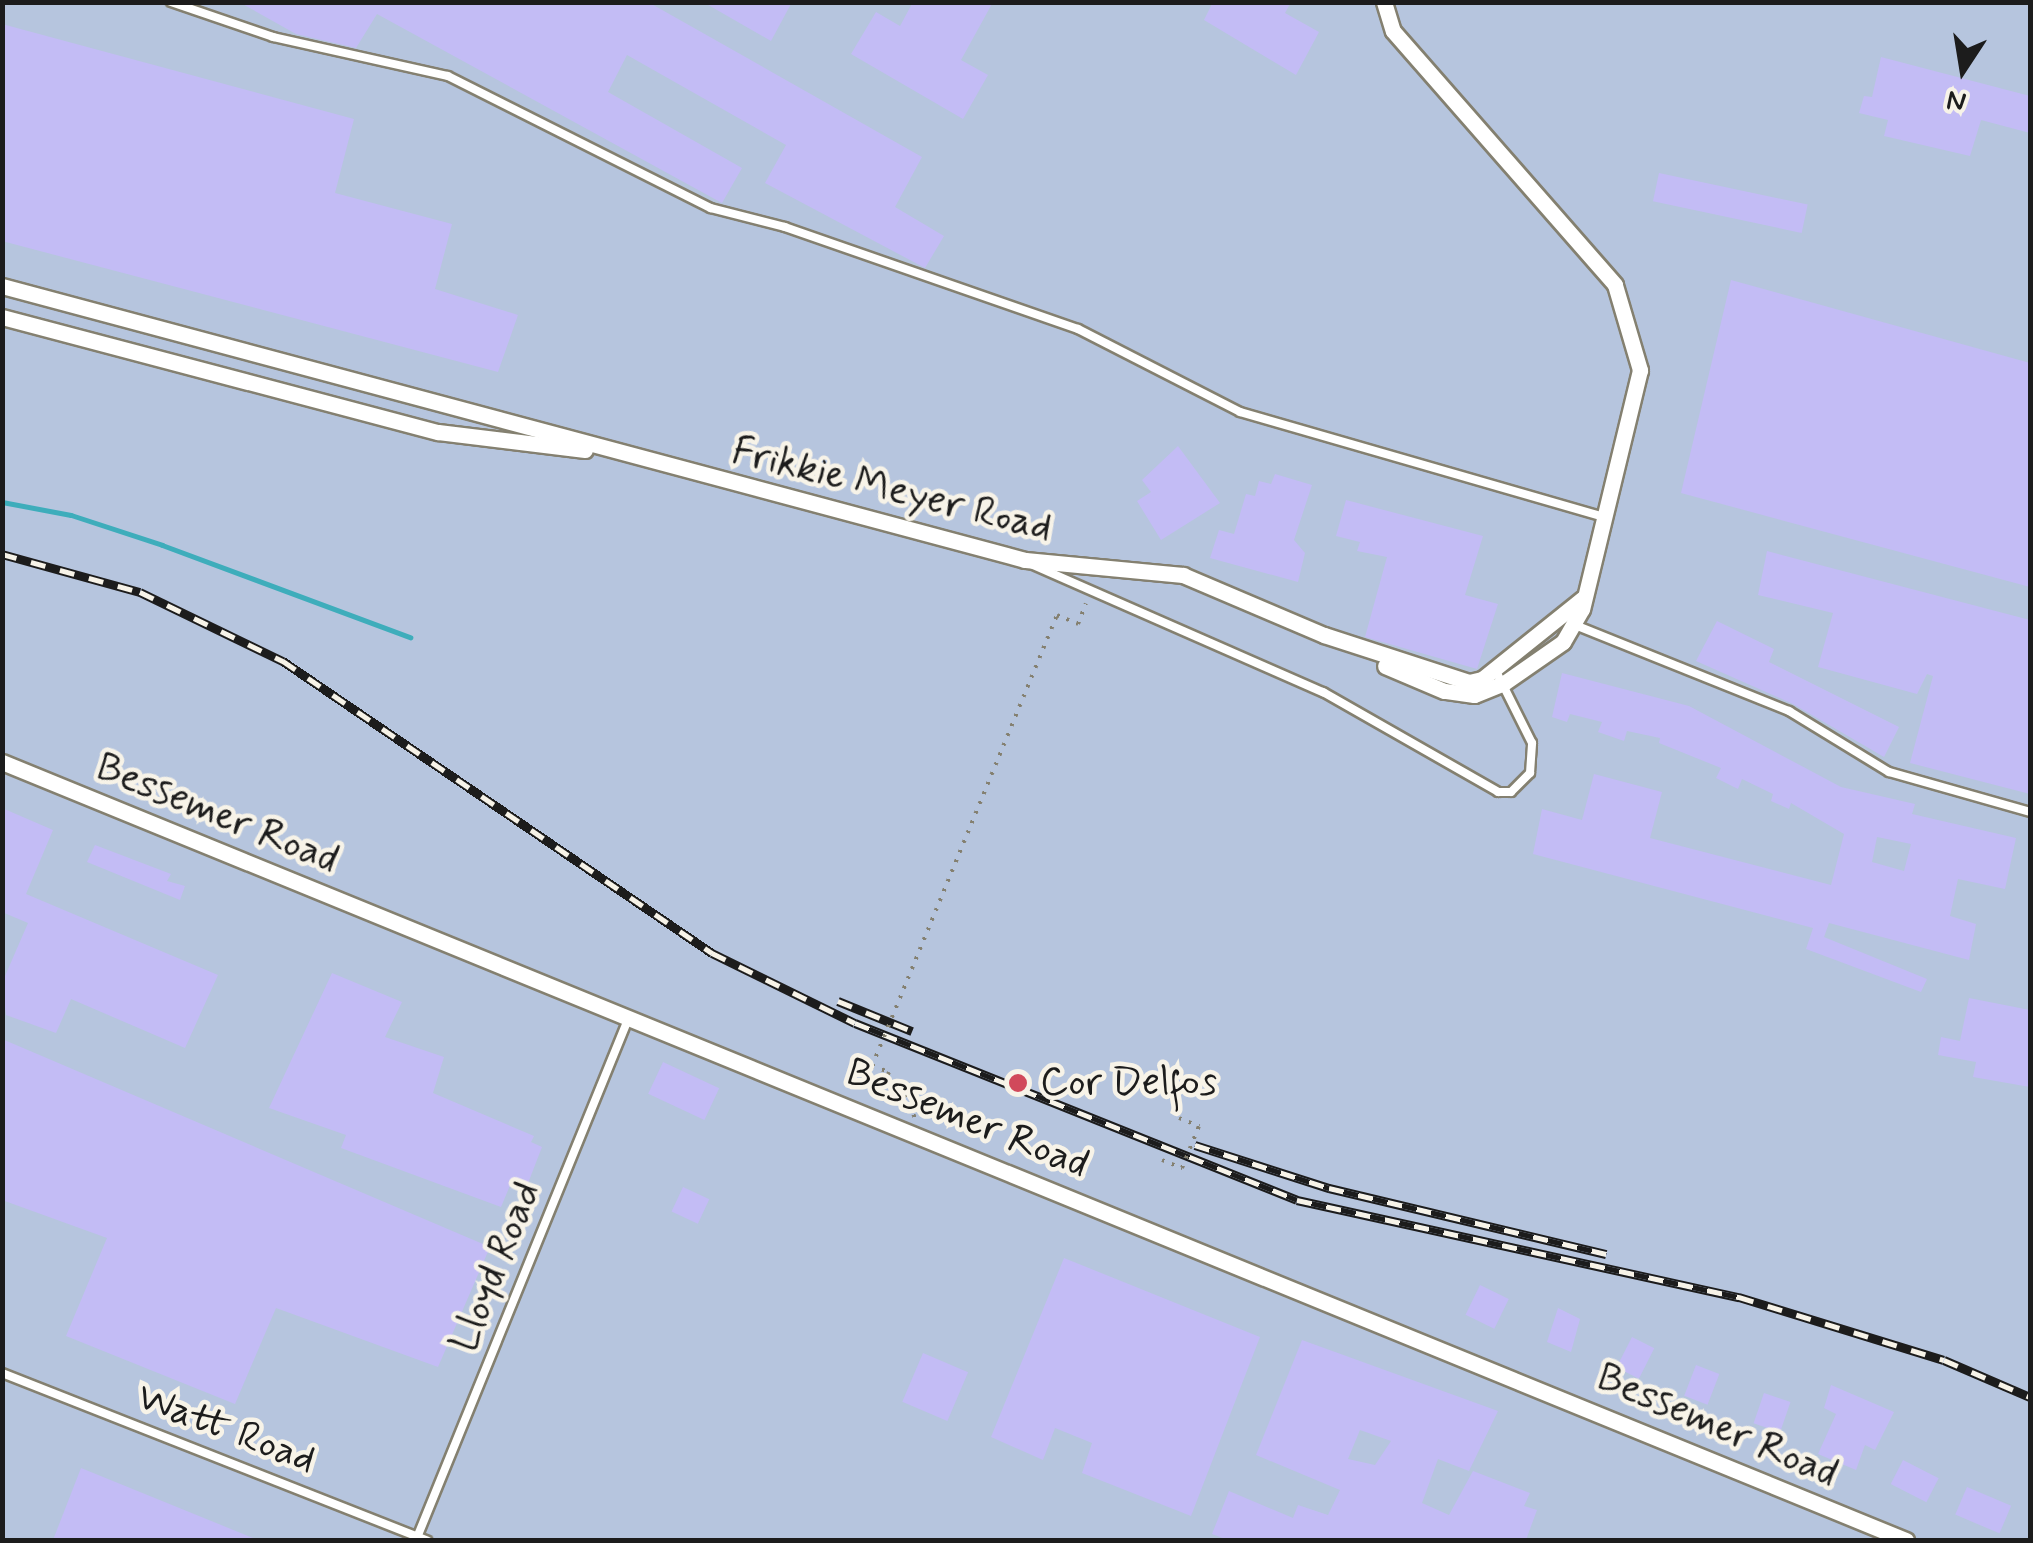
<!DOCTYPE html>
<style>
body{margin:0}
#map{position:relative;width:2033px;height:1543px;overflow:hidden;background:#ede3c5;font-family:Mynerve,sans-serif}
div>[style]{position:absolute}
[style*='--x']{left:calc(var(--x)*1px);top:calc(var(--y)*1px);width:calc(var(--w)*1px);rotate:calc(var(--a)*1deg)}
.industrial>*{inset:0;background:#b6c5de;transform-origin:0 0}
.stream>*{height:5px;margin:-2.5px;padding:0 2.5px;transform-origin:2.5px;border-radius:2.5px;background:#3eadbb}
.building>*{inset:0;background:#c3bcf5;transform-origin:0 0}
.path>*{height:4px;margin-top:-2px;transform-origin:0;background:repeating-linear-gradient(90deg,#848070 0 2.5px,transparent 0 10.5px)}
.roads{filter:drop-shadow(2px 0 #848070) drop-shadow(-2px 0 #848070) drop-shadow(0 2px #848070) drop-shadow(0 -2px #848070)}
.service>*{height:8px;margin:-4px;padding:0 4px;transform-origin:4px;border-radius:4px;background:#fff}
.minor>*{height:15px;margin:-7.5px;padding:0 7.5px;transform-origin:7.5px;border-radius:7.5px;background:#fff}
.rail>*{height:9px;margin-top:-4.5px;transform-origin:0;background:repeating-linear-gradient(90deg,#f7f3e8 0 15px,#1c1c1c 0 30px);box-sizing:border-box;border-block:2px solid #1c1c1c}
.path-bridge>*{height:4px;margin-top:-2px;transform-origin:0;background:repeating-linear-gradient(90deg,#848070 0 2.5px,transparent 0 10.5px)}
.dots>*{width:28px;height:28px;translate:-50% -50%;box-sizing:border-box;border:5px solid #f7f3e8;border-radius:50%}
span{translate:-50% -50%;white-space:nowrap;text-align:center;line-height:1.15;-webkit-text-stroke:9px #f7f3e8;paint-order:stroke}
.street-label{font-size:40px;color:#1c1c1c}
.poi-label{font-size:40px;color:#1c1c1c}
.left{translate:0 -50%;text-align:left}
.frame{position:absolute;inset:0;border:5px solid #1c1c1c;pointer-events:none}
.north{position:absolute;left:1913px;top:20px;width:100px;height:100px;-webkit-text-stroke:8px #f7f3e8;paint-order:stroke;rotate:192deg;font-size:28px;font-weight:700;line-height:40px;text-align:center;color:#1c1c1c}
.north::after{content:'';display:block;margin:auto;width:35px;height:45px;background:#1c1c1c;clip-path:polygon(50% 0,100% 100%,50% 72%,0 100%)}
</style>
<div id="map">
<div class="industrial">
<div style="left:3px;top:3px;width:2027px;height:1537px"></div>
</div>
<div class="stream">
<div style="--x:2;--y:502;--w:70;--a:10.7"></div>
<div style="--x:71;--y:515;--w:96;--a:18.2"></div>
<div style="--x:162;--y:545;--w:265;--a:20.4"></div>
</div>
<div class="building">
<div style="clip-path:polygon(239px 2px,648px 2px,922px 157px,895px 207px,944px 236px,925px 268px,765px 183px,786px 145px,627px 55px,608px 92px,742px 168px,722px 203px,377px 14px,356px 48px,296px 34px)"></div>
<div style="clip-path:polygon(703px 2px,792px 2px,771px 41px)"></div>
<div style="clip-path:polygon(913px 2px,993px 2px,961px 60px,988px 75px,963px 119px,851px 54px,876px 12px,900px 26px)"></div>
<div style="clip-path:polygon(1213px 2px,1291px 2px,1285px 13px,1319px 32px,1296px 75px,1204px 20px)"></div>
<div style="clip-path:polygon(2px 24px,354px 119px,335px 193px,452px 224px,435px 289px,518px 315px,498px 372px,2px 241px)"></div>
<div style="clip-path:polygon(1881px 57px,2030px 96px,2030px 133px,1981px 120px,1970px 156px,1884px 136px,1888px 120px,1859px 113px,1864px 96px,1872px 97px)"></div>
<div style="left:1659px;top:173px;width:152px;height:29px;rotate:12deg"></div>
<div style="clip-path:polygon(1731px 280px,2030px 363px,2030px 587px,1681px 493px)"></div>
<div style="clip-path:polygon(1178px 446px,1220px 503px,1161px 540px,1137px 501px,1151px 492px,1142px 480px)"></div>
<div style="clip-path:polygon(1275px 474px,1312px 485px,1294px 540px,1305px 553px,1298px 582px,1210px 558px,1219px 530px,1234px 534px,1246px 494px,1255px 496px,1259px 481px,1271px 484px)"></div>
<div style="clip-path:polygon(1346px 500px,1483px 536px,1465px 595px,1498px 604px,1477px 669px,1365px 637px,1387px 557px,1357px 551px,1360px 542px,1336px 536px)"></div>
<div style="clip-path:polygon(1767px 551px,2030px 620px,2030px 794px,1910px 763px,1933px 676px,1927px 674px,1917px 694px,1818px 667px,1833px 613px,1758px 595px)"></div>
<div style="clip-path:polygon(1717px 621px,1774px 649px,1769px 662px,1899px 727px,1884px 757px,1793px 704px,1696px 661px)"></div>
<div style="clip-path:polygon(evenodd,1562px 673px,1689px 706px,1841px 787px,1915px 804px,1912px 814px,2016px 838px,2005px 889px,1958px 879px,1950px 916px,1976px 924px,1969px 960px,1829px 923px,1824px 937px,1927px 979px,1921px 992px,1806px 949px,1813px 928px,1533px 854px,1542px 809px,1582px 820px,1594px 774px,1662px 792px,1650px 838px,1831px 885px,1844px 834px,1791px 803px,1789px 809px,1771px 801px,1773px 794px,1742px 779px,1738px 789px,1716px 778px,1721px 768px,1659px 743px,1660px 738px,1627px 731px,1624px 741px,1598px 732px,1602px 722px,1570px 714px,1567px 722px,1552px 717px,1562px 673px,1877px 837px,1911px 844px,1904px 871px,1872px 862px,1877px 837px)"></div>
<div style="clip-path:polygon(2px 808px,53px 830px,26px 894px,218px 975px,185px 1048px,71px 999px,56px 1033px,6px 1015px,2px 983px,28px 923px,2px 912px)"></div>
<div style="clip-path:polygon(95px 845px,171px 874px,167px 881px,185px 886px,180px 900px,87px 862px)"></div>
<div style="clip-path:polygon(332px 973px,402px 1002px,385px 1037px,444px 1057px,433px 1093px,534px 1136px,531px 1142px,542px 1147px,525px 1191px,511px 1183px,501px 1207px,341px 1148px,346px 1135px,269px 1108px)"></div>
<div style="clip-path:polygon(1969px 998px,2030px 1010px,2030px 1087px,1973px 1077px,1976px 1062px,1938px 1055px,1941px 1037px,1960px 1041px)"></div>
<div style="clip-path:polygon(2px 1039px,490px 1247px,438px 1367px,276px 1308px,235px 1404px,66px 1336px,107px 1238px,2px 1200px)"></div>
<div style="left:663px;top:1062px;width:62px;height:35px;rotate:25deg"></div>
<div style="left:683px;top:1187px;width:29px;height:27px;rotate:25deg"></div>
<div style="clip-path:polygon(1064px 1258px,1260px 1337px,1191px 1516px,1082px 1473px,1092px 1443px,1055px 1428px,1043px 1460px,991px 1437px)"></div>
<div style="left:1480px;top:1285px;width:32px;height:33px;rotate:26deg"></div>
<div style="clip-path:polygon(1558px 1308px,1580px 1319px,1571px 1352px,1547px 1342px)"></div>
<div style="left:1632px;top:1337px;width:25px;height:34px;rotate:27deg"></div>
<div style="clip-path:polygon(evenodd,1302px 1340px,1498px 1411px,1469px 1471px,1438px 1459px,1422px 1503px,1449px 1515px,1473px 1471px,1530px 1493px,1524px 1506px,1537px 1510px,1526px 1540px,1228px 1540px,1212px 1534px,1229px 1491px,1293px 1518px,1298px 1505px,1328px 1515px,1340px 1490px,1256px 1455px,1302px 1340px,1360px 1430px,1391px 1441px,1375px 1465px,1348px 1459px,1360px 1430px)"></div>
<div style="left:923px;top:1353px;width:49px;height:53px;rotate:23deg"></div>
<div style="left:1696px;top:1365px;width:25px;height:33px;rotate:21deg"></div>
<div style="clip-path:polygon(1831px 1385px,1894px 1412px,1875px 1450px,1865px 1445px,1856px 1470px,1818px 1454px,1836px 1414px,1824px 1408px)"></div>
<div style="left:1764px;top:1393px;width:28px;height:32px;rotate:19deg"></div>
<div style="left:1903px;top:1460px;width:40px;height:27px;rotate:27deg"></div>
<div style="clip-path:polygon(81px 1468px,258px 1540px,53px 1540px)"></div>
<div style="left:1967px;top:1487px;width:48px;height:30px;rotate:23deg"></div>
</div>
<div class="path">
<div style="--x:1057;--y:615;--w:23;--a:23"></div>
<div style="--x:1078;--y:624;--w:22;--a:-69"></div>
<div style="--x:872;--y:1066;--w:18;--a:19"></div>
<div style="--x:889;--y:1072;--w:13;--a:113"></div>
<div style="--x:884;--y:1084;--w:25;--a:27"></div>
<div style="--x:906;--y:1095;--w:26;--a:69"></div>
<div style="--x:1179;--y:1118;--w:22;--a:22"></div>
<div style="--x:1162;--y:1160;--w:22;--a:22"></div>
</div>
<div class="roads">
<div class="service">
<div style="--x:171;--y:2;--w:108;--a:18.9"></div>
<div style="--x:273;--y:37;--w:179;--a:12.6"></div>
<div style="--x:448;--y:76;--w:294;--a:26.7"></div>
<div style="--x:711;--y:208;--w:76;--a:14.4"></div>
<div style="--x:785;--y:227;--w:310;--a:19.2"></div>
<div style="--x:1078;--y:329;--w:182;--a:27.1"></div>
<div style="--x:1240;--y:412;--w:379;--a:16.1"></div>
<div style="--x:1033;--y:565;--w:317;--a:23.7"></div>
<div style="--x:1323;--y:692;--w:202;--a:29.7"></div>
<div style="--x:1498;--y:792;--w:13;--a:0"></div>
<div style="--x:1511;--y:792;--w:27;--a:-45"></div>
<div style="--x:1530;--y:773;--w:30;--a:-86"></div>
<div style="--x:1532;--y:743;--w:85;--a:-116.6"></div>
<div style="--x:1575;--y:625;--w:231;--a:21.9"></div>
<div style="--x:1789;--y:711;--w:117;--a:31.4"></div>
<div style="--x:1889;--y:772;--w:147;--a:15.8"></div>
<div style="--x:2;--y:1373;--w:457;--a:21.5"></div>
<div style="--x:416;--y:1540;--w:565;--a:-67.84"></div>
</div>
<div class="minor">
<div style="--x:1384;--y:2;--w:30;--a:73"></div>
<div style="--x:1393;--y:31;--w:337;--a:48.8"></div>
<div style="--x:1615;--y:285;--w:89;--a:73.6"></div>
<div style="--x:1640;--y:370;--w:246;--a:103.6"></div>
<div style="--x:1582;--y:609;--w:38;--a:120"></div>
<div style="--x:1563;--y:642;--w:72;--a:145.2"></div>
<div style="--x:1504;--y:683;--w:32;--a:158"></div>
<div style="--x:1474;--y:695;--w:30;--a:-172"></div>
<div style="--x:1444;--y:691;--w:64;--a:-157"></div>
<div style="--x:2;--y:286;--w:1059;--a:14.99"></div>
<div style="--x:1025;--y:560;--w:159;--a:5.4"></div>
<div style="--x:1183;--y:575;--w:153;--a:23.1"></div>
<div style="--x:1324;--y:635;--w:152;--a:18"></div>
<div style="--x:1469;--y:682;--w:13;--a:-13"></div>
<div style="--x:1482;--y:679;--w:129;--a:-38.7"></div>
<div style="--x:2;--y:317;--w:451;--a:14.8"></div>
<div style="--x:438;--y:432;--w:148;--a:7"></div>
<div style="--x:2;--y:762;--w:2057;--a:22.23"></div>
</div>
</div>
<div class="rail">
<div style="--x:2;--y:554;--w:143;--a:15.4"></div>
<div style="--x:140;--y:592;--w:159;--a:25.8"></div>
<div style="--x:283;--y:661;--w:519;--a:34.24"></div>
<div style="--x:712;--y:953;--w:159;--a:26.1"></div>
<div style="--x:855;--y:1023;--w:476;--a:21.8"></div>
<div style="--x:1297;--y:1200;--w:453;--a:12.4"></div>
<div style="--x:1739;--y:1297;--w:214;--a:17.1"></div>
<div style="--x:1944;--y:1360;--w:94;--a:23.3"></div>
<div style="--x:838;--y:1001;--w:80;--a:22.1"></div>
<div style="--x:1195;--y:1145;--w:141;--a:17.8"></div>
<div style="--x:1329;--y:1188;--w:285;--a:13.4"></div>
</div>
<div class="path-bridge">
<div style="--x:872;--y:1066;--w:487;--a:-67.7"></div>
<div style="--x:1182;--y:1168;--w:45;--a:-68"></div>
</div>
<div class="dots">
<div style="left:1018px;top:1083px;background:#d1495b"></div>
</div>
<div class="street-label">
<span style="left:892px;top:490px;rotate:14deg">Frikkie Meyer Road</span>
<span style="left:217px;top:814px;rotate:22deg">Bessemer Road</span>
<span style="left:967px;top:1119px;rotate:22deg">Bessemer Road</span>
<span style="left:496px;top:1267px;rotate:-68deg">Lloyd Road</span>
<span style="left:1717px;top:1426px;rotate:23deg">Bessemer Road</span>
<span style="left:226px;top:1429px;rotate:21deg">Watt Road</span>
</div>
<div class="poi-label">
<span class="left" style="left:1040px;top:1083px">Cor Delfos</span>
</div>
<div class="frame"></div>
<div class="north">N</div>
</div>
